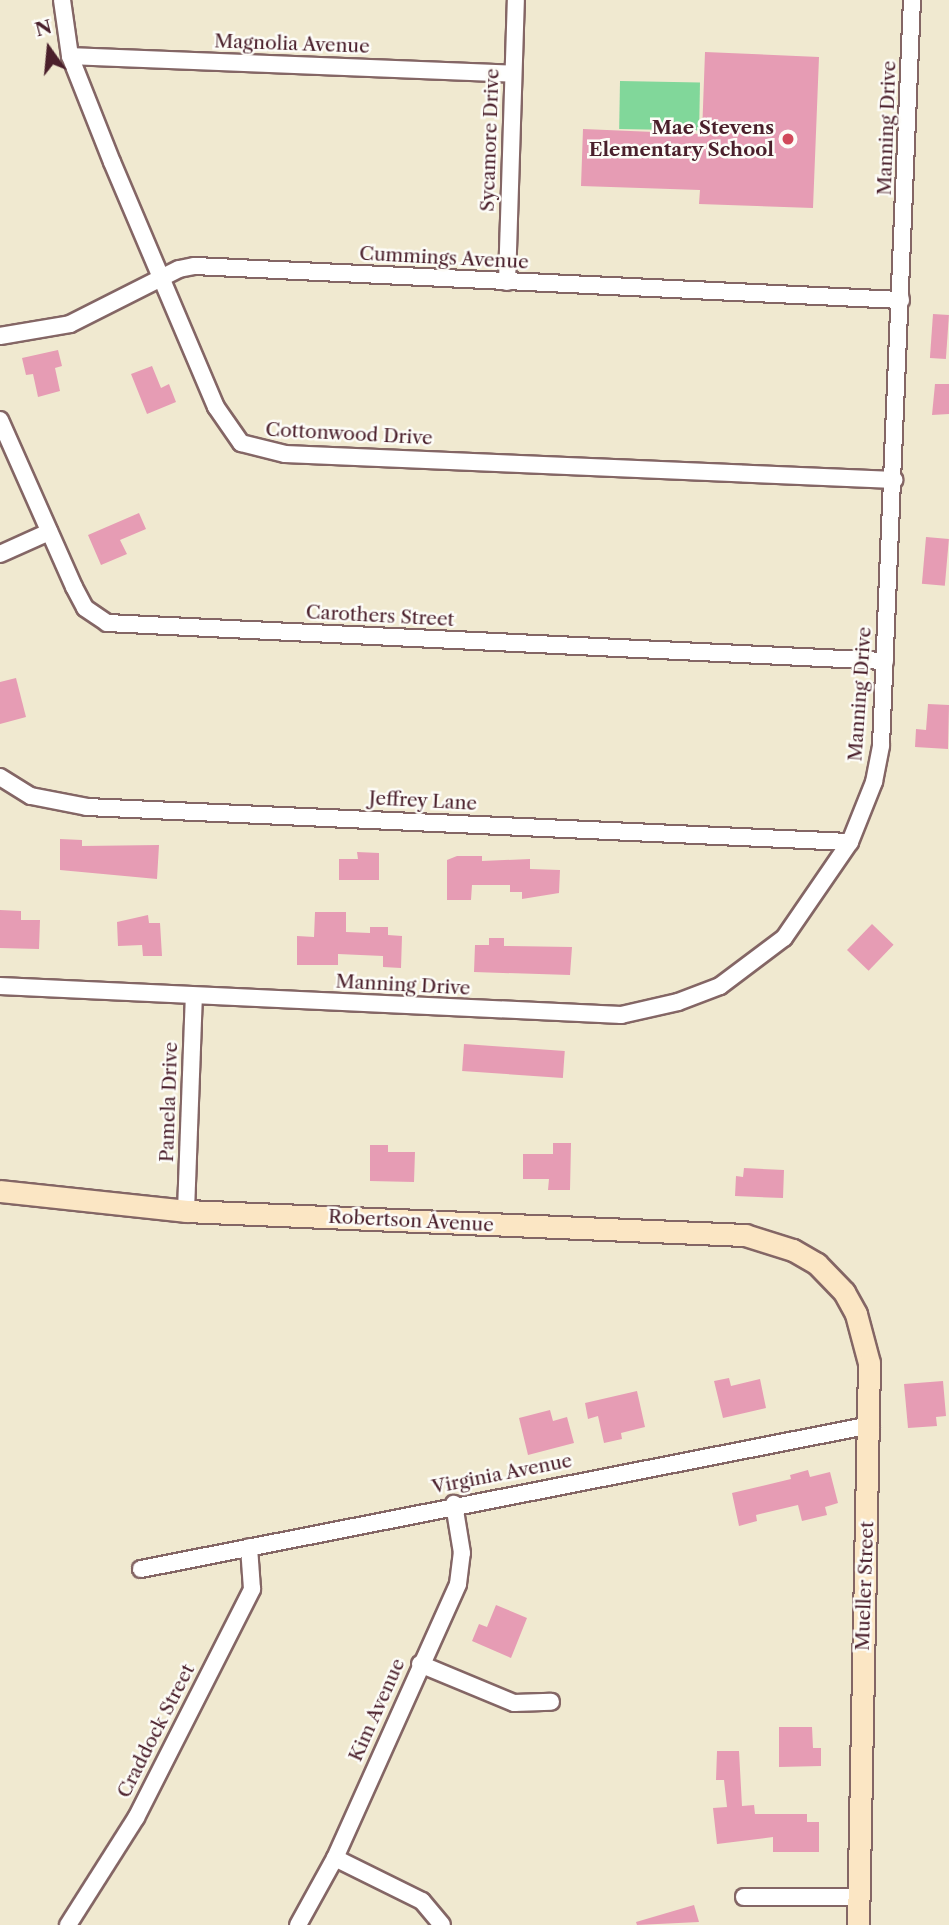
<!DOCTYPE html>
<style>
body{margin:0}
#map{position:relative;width:949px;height:1925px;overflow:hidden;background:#f0e9d0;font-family:"Libre Caslon Text",serif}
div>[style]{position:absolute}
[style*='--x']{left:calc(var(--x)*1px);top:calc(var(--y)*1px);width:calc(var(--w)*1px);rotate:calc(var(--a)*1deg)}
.green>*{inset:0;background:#81d79a;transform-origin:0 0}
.building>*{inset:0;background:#e69cb4;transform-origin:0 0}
.roads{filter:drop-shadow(2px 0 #846665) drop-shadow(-2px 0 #846665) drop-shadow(0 2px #846665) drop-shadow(0 -2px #846665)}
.street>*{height:16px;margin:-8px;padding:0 8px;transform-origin:8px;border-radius:8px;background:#fff}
.secondary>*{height:21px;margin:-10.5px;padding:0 10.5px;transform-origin:10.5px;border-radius:10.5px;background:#fbe6c4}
.dots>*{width:19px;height:19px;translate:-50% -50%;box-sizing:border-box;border:4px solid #fdfcf7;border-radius:50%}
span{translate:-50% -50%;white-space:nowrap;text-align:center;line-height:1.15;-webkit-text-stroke:5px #fdfcf7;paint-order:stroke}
.street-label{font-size:19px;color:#4a1f2b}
.poi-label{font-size:19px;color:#4a1f2b;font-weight:700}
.right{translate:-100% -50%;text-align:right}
.north{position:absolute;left:14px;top:14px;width:70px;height:70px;-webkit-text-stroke:5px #fdfcf7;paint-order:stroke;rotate:345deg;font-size:19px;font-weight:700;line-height:28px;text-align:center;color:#4a1f2b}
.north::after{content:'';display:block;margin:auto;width:24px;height:32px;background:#4a1f2b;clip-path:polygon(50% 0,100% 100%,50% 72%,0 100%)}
</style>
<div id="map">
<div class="green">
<div style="left:620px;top:81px;width:80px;height:48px;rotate:1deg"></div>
</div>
<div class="building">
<div style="clip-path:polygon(705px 52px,819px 57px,813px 208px,699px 204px,700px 190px,581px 186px,583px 129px,702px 134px)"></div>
<div style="left:933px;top:314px;width:16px;height:44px;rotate:4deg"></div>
<div style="clip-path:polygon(58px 350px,62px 366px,55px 368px,60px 391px,38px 397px,33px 374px,26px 375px,22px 358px)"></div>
<div style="clip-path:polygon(152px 366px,161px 388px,169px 384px,176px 402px,147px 414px,131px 374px)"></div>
<div style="clip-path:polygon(935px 384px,949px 384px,949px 414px,932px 415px)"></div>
<div style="clip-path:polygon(139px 513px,146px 529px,120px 540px,127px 554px,101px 565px,88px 535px)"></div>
<div style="left:926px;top:537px;width:23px;height:47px;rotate:5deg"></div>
<div style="clip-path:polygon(16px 678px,26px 717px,0 724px,0 682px)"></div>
<div style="clip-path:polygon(928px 704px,949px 705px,948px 749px,915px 747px,916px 729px,926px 730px)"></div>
<div style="clip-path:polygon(60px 839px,82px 840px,82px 846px,159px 845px,157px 879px,60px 870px)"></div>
<div style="clip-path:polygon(357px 852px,379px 853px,379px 880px,339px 880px,339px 859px,358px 859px)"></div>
<div style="clip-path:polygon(457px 856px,482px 856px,482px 861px,530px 859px,530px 869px,560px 870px,559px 893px,522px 899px,522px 892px,510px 892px,510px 885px,472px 885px,471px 900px,447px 900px,447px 860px)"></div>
<div style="clip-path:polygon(0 910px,21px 911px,21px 920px,40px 920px,39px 949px,0 948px)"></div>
<div style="clip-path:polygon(315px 912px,346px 912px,346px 932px,370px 933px,370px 927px,388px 927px,388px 935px,402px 936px,401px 968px,383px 967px,383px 956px,338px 954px,338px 965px,297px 965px,297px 936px,314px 937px)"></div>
<div style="clip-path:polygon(148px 915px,149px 923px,160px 923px,162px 956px,143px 956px,142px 945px,118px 946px,117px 922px)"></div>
<div style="left:872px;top:924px;width:30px;height:36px;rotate:44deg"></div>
<div style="clip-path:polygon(489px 938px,504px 938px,504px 946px,572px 947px,570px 975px,474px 972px,475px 945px,489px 945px)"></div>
<div style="left:464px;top:1044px;width:101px;height:27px;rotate:4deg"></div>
<div style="clip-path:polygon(553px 1143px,571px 1143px,570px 1190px,548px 1190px,549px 1179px,523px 1179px,523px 1154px,553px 1154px)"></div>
<div style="clip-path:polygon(370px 1145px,388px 1145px,388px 1152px,415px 1152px,414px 1182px,370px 1181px)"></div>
<div style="clip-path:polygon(744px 1168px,784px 1170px,783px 1198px,735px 1196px,736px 1176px,743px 1177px)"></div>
<div style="clip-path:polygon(729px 1378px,731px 1386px,760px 1379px,766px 1408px,723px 1418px,714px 1381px)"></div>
<div style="clip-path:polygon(943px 1381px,946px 1416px,936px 1417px,937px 1426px,908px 1428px,904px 1384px)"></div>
<div style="clip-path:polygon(637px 1391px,645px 1427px,621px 1433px,622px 1439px,604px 1443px,598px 1416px,588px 1419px,585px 1403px)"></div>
<div style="clip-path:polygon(550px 1410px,553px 1421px,567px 1417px,574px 1443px,528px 1455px,519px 1418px)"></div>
<div style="clip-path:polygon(808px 1470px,810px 1477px,830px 1472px,838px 1503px,825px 1507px,827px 1515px,802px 1521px,798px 1505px,756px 1515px,757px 1521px,739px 1526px,732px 1493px,791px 1479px,790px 1475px)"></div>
<div style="clip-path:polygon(496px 1605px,527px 1618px,511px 1658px,472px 1641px,479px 1624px,487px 1627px)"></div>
<div style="clip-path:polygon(779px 1727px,812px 1727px,813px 1748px,821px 1748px,821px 1766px,779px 1767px)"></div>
<div style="clip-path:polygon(717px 1751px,739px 1751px,742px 1806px,754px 1805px,755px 1814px,807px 1814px,807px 1822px,819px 1822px,819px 1852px,773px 1852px,773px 1837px,717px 1844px,713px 1808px,727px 1807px,724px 1780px,716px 1780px)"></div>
<div style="clip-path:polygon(694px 1905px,699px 1922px,637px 1925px,636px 1922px)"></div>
</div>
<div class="roads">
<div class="street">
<div style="--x:62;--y:0;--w:57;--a:81.9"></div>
<div style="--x:70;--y:56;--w:114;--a:68.4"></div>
<div style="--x:112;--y:162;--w:266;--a:67"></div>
<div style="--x:216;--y:407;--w:44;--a:55.2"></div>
<div style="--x:241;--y:443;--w:45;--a:14"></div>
<div style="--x:285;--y:454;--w:610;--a:2.44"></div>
<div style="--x:70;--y:56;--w:443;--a:2.3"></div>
<div style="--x:507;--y:282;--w:282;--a:-88.2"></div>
<div style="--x:0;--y:336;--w:71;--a:-9.7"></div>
<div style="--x:70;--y:324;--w:122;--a:-26.8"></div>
<div style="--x:179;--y:269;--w:16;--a:-11"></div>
<div style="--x:195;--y:266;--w:707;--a:2.76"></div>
<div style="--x:0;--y:420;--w:183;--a:66.1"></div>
<div style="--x:74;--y:587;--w:24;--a:62"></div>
<div style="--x:85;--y:608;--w:27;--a:34"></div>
<div style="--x:107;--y:623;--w:779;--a:2.8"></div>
<div style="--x:0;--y:554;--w:54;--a:-24.2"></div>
<div style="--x:0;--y:777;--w:36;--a:32"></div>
<div style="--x:31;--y:796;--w:57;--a:11.1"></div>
<div style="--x:87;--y:807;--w:764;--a:2.63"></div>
<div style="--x:0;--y:986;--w:622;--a:2.67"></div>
<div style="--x:621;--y:1015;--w:58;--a:-12.8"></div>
<div style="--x:678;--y:1002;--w:45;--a:-20.9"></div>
<div style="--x:720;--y:986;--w:80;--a:-36.9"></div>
<div style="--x:784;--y:938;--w:116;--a:-55.5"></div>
<div style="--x:850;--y:842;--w:65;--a:-68.2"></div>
<div style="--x:874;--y:782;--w:38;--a:-79"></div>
<div style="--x:881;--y:745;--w:746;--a:-87.62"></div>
<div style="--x:186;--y:1211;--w:215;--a:-87.9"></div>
<div style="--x:141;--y:1569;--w:744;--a:-11.16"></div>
<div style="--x:420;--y:1664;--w:102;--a:22.5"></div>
<div style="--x:514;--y:1703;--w:37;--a:-2"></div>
<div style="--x:335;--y:1858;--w:97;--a:26.3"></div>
<div style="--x:422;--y:1901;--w:31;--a:50"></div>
<div style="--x:744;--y:1897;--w:114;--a:0"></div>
<div style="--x:68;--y:1925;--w:127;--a:-57.6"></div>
<div style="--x:136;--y:1818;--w:257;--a:-63.1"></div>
<div style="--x:252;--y:1589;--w:42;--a:-94.1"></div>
<div style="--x:298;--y:1925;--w:77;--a:-61.1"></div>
<div style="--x:335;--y:1858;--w:300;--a:-65.8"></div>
<div style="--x:458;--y:1584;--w:31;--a:-83"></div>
<div style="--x:462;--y:1553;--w:50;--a:-99.3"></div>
</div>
<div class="secondary">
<div style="--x:0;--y:1191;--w:187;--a:6.1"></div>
<div style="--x:186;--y:1211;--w:560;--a:2.46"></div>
<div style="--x:745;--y:1235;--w:50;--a:17.4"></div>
<div style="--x:793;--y:1250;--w:28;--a:30"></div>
<div style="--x:817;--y:1264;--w:39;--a:46"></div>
<div style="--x:844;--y:1292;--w:25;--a:61"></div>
<div style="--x:856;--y:1314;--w:51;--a:75.1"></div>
<div style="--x:869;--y:1363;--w:562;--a:91.12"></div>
</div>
</div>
<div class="dots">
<div style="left:788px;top:139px;background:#d1495b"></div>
</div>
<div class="street-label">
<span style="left:292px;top:44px;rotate:2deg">Magnolia Avenue</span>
<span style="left:887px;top:128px;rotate:-88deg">Manning Drive</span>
<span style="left:490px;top:140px;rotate:-88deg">Sycamore Drive</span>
<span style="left:444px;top:258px;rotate:3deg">Cummings Avenue</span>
<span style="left:349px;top:434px;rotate:3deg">Cottonwood Drive</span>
<span style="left:380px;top:616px;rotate:3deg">Carothers Street</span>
<span style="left:860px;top:694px;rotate:-86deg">Manning Drive</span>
<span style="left:423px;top:801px;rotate:3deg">Jeffrey Lane</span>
<span style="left:403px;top:985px;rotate:3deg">Manning Drive</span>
<span style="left:169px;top:1102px;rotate:-88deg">Pamela Drive</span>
<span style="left:411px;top:1221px;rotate:3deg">Robertson Avenue</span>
<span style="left:502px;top:1474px;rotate:-11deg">Virginia Avenue</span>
<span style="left:865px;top:1586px;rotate:-88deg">Mueller Street</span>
<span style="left:377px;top:1710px;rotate:-66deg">Kim Avenue</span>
<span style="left:156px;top:1731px;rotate:-63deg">Craddock Street</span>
</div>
<div class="poi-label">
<span class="right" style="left:774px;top:139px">Mae Stevens<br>Elementary School</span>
</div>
<div class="north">N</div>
</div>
